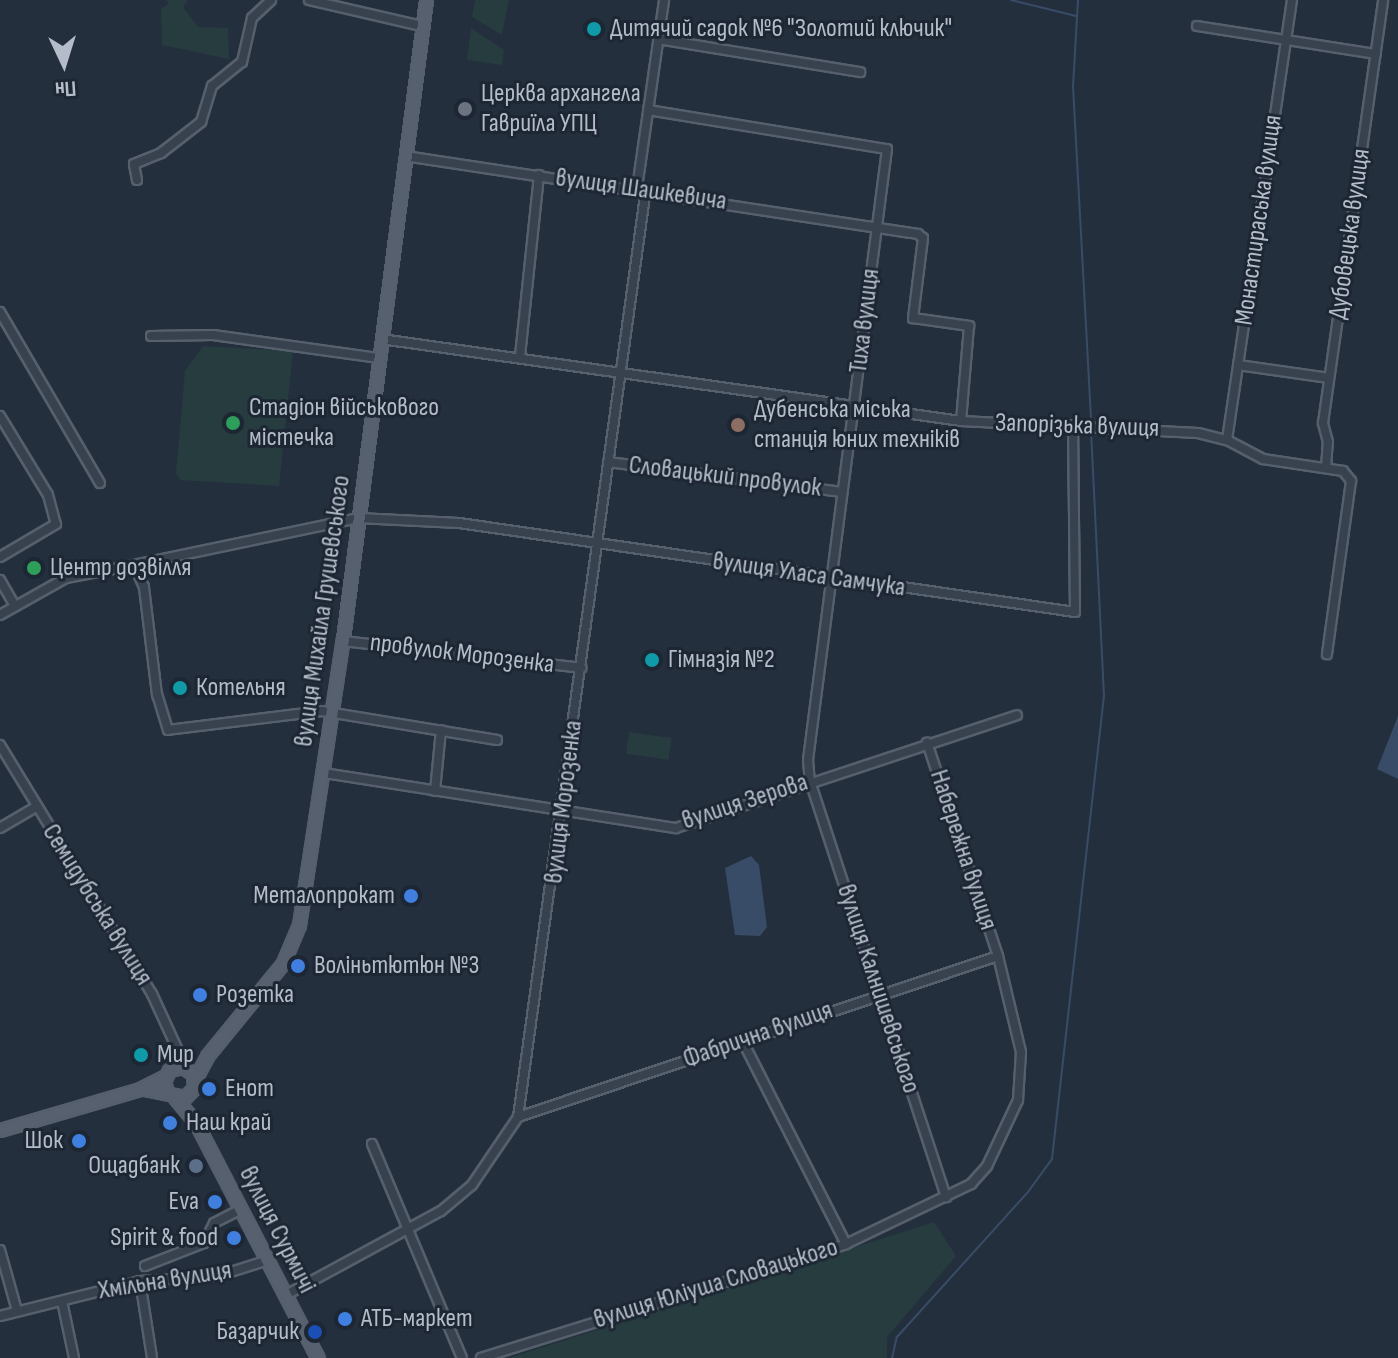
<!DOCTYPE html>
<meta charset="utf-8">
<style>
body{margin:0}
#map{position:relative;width:1398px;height:1358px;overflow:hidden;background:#242f3e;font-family:"Sofia Sans Condensed",sans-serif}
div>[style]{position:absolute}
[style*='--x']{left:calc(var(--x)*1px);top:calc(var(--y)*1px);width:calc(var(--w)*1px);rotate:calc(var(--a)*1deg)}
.green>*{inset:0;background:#263c3f;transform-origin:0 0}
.water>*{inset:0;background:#394c67}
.stream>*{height:2px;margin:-1px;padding:0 1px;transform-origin:1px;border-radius:1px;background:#394c67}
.roads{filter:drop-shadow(2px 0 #565f6c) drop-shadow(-2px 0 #565f6c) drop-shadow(0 2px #565f6c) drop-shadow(0 -2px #565f6c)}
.minor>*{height:8px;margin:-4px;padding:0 4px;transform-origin:4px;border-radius:4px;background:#38414e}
.major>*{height:11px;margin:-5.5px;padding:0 5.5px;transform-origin:5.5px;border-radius:5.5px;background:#56606e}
.dots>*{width:22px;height:22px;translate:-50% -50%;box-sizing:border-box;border:4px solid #1d2633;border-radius:50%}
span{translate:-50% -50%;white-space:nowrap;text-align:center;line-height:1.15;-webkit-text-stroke:6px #1d2633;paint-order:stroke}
.poi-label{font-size:26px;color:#b4bcc9}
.left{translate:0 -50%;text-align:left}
.right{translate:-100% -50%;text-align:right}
.street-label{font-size:26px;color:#b4bcc9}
.north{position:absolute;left:24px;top:24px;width:80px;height:80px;-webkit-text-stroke:6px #1d2633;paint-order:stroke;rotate:176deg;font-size:22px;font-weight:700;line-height:32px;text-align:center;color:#b4bcc9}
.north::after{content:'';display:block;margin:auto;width:28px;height:36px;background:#b4bcc9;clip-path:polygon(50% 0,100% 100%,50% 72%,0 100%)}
</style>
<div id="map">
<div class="green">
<div style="clip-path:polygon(166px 0,188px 0,183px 7px,198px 27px,228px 28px,229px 59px,162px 45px,161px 9px,169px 3px)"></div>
<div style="clip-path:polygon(475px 0,509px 0,502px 35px,472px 17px)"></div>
<div style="clip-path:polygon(471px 28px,504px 50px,502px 65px,467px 60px)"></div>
<div style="clip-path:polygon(203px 346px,293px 351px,279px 486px,181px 480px,176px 474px,185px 371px)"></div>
<div style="left:629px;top:732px;width:43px;height:22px;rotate:8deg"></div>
<div style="clip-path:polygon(934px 1222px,956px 1256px,887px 1337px,887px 1358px,509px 1358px)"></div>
</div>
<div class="water">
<div style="clip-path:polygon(1398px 716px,1398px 779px,1377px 769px)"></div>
<div style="clip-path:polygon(751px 856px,759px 865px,767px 927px,760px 936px,735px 935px,725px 868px)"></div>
</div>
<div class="stream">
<div style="--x:1011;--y:0;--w:67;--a:13.8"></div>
<div style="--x:1078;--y:0;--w:86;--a:93.3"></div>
<div style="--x:1073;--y:86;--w:334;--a:86.9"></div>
<div style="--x:892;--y:1358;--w:22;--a:-77"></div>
<div style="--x:897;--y:1337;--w:195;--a:-47.9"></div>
<div style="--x:1028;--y:1192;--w:41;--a:-54"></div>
<div style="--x:1052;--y:1159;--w:466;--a:-83.6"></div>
<div style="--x:1104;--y:696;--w:267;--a:-92.8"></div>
</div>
<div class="roads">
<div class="minor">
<div style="--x:309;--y:0;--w:116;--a:13"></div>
<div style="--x:1197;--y:26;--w:181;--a:8.9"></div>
<div style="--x:658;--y:39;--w:205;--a:9.3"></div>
<div style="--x:648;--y:110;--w:242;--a:9.3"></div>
<div style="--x:887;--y:149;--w:616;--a:97.37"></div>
<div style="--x:808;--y:760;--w:21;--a:85"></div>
<div style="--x:810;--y:781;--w:438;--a:71.9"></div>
<div style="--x:405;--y:156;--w:519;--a:8.65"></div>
<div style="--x:918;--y:234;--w:6;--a:39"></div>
<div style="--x:923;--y:238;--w:81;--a:97.1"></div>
<div style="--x:913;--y:318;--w:57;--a:8.1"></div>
<div style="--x:969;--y:326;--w:95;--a:94.8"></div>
<div style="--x:137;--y:180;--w:16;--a:-101"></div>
<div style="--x:134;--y:164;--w:29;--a:-22"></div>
<div style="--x:161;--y:153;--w:51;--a:-37.8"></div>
<div style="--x:201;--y:122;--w:38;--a:-73"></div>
<div style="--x:212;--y:86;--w:38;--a:-39"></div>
<div style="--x:242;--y:62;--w:45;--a:-77.2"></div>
<div style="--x:252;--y:18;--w:26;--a:-43"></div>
<div style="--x:637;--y:188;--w:190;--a:-81.8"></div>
<div style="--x:0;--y:312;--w:198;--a:59.7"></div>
<div style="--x:151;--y:336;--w:62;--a:-0.9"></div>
<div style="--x:213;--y:335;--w:168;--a:7.9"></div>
<div style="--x:381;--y:339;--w:586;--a:8.05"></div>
<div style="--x:961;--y:421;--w:237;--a:2.9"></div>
<div style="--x:1198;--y:433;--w:30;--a:14"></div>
<div style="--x:1227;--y:440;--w:41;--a:27.8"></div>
<div style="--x:1263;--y:459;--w:81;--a:8.5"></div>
<div style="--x:1343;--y:471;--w:13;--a:51"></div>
<div style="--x:1351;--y:481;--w:175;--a:97.9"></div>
<div style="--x:520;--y:356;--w:182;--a:-84"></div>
<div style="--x:1238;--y:365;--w:92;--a:8.1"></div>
<div style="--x:0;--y:416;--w:92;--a:58.7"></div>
<div style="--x:48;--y:495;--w:30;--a:75"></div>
<div style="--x:56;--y:524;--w:65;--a:149.5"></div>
<div style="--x:1227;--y:440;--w:445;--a:-81.6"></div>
<div style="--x:608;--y:462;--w:236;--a:7.3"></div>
<div style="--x:1326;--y:468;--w:26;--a:-86"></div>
<div style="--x:1328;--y:442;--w:20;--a:-105"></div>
<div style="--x:1323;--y:423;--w:427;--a:-81.9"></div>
<div style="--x:0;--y:580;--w:30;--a:60"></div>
<div style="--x:0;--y:615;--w:76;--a:-29.3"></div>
<div style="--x:66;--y:578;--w:69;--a:-10.8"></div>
<div style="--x:342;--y:641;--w:241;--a:6.4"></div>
<div style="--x:497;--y:740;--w:177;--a:-170.6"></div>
<div style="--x:322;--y:711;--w:155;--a:173"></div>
<div style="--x:168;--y:730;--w:37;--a:-107"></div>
<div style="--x:157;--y:695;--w:109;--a:-96.9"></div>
<div style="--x:144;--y:587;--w:24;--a:-114"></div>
<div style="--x:134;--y:565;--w:229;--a:-11.8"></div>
<div style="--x:358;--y:518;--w:101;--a:2.8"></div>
<div style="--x:459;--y:523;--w:622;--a:8.22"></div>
<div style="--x:1075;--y:612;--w:187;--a:-90.6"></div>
<div style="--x:0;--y:745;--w:292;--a:58.6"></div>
<div style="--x:152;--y:994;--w:81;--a:65.3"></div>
<div style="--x:324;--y:773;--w:356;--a:8.9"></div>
<div style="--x:676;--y:828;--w:359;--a:-18.3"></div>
<div style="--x:435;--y:791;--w:61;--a:-84.4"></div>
<div style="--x:0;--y:828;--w:42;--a:-30.3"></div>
<div style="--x:742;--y:1040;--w:229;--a:63"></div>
<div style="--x:518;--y:1117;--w:506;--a:-18.54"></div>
<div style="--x:372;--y:1144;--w:232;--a:67.2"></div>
<div style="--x:0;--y:1250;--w:63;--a:74.4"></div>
<div style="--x:145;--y:1266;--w:63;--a:-21.3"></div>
<div style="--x:204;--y:1243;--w:22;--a:-63"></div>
<div style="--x:214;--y:1223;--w:31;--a:-27"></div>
<div style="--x:140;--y:1281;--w:78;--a:81.1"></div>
<div style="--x:286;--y:1295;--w:176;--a:-28.5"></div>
<div style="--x:441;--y:1211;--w:40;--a:-40"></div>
<div style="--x:472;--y:1185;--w:82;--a:-55.9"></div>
<div style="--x:518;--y:1117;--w:937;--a:-82.15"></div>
<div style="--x:62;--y:1301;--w:58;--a:78.1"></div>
<div style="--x:0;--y:1316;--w:144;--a:-14"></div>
<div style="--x:140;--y:1281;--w:78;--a:-3.7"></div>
<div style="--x:218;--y:1276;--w:52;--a:-17.7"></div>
<div style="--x:481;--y:1358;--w:382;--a:-17.3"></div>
<div style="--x:846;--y:1244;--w:139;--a:-25.6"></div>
<div style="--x:971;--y:1184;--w:24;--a:-48"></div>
<div style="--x:987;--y:1166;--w:73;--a:-64.8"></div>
<div style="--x:1018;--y:1100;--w:48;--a:-86.4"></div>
<div style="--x:1021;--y:1052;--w:99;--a:-103.5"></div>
<div style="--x:998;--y:956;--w:225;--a:-108.4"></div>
</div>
<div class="major">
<div style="--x:195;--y:1079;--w:26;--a:-62"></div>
<div style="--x:207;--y:1056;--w:120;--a:-50.7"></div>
<div style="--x:283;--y:963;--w:41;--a:-67.2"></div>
<div style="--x:299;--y:925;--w:289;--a:-81.3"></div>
<div style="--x:343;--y:639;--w:644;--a:-82.6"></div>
<div style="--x:145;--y:1089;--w:41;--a:11.3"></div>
<div style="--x:185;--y:1097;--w:13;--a:-45"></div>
<div style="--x:194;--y:1088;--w:14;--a:-94"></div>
<div style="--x:193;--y:1074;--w:12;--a:-145"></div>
<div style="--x:183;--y:1067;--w:14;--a:168"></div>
<div style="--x:169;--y:1070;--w:13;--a:113"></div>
<div style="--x:164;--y:1082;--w:10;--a:73"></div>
<div style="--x:175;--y:1098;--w:33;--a:50"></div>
<div style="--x:196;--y:1123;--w:265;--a:62.6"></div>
<div style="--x:0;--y:1130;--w:146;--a:-16.3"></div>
<div style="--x:140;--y:1089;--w:28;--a:-27"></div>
</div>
</div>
<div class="dots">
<div style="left:594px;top:29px;background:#0f9aa8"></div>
<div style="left:465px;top:109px;background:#6b7280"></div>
<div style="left:233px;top:423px;background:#2e9e5b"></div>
<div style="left:738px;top:425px;background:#8d6e63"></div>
<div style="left:34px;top:568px;background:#2e9e5b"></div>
<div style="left:652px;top:660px;background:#0f9aa8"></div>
<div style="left:180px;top:688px;background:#0f9aa8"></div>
<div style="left:411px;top:896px;background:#3f7fe0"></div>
<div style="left:298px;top:966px;background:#3f7fe0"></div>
<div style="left:200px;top:995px;background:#3f7fe0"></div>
<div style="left:141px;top:1055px;background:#0f9aa8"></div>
<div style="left:209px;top:1089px;background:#3f7fe0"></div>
<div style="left:170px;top:1123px;background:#3f7fe0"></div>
<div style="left:79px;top:1141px;background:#3f7fe0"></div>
<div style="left:196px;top:1166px;background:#5c6f8a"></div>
<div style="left:215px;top:1202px;background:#3f7fe0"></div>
<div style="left:234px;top:1238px;background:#3f7fe0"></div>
<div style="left:345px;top:1319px;background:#3f7fe0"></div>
<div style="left:315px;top:1332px;background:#1a4fb4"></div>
</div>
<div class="poi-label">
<span class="left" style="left:610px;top:29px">Дитячий садок №6 "Золотий ключик"</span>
<span class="left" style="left:481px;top:109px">Церква архангела<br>Гавриїла УПЦ</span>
<span class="left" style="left:249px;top:423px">Стадіон військового<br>містечка</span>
<span class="left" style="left:754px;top:425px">Дубенська міська<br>станція юних техніків</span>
<span class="left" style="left:50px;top:568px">Центр дозвілля</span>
<span class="left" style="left:668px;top:660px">Гімназія №2</span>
<span class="left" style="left:196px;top:688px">Котельня</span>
<span class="right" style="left:395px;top:896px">Металопрокат</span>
<span class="left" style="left:314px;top:966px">Воліньтютюн №3</span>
<span class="left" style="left:216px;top:995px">Розетка</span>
<span class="left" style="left:157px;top:1055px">Мир</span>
<span class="left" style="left:225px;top:1089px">Енот</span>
<span class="left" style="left:186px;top:1123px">Наш край</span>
<span class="right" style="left:63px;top:1141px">Шок</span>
<span class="right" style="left:180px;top:1166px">Ощадбанк</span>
<span class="right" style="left:199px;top:1202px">Eva</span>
<span class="right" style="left:218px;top:1238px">Spirit &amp; food</span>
<span class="left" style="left:361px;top:1319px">АТБ-маркет</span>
<span class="right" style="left:299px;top:1332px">Базарчик</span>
</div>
<div class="street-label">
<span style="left:641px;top:190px;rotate:8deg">вулиця Шашкевича</span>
<span style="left:1259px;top:220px;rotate:-82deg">Монастираська вулиця</span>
<span style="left:1350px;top:234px;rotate:-82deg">Дубовецька вулиця</span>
<span style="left:865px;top:321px;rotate:-83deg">Тиха вулиця</span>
<span style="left:1077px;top:426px;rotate:2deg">Запорізька вулиця</span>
<span style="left:725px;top:477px;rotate:7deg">Словацький провулок</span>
<span style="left:809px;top:575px;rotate:8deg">вулиця Уласа Самчука</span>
<span style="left:323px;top:611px;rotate:-82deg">вулиця Михайла Грушевського</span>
<span style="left:462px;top:654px;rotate:7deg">провулок Морозенка</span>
<span style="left:564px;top:802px;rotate:-83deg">вулиця Морозенка</span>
<span style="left:745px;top:802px;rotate:-18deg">вулиця Зерова</span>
<span style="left:963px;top:850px;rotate:72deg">Набережна вулиця</span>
<span style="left:97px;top:905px;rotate:58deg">Семидубська вулиця</span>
<span style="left:878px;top:989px;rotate:72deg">вулиця Калнишевського</span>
<span style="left:758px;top:1035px;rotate:-19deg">Фабрична вулиця</span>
<span style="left:277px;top:1230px;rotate:63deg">вулиця Сурмичі</span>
<span style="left:165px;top:1281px;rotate:-9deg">Хмільна вулиця</span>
<span style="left:716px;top:1284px;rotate:-17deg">вулиця Юліуша Словацького</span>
</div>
<div class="north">Пн</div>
</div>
